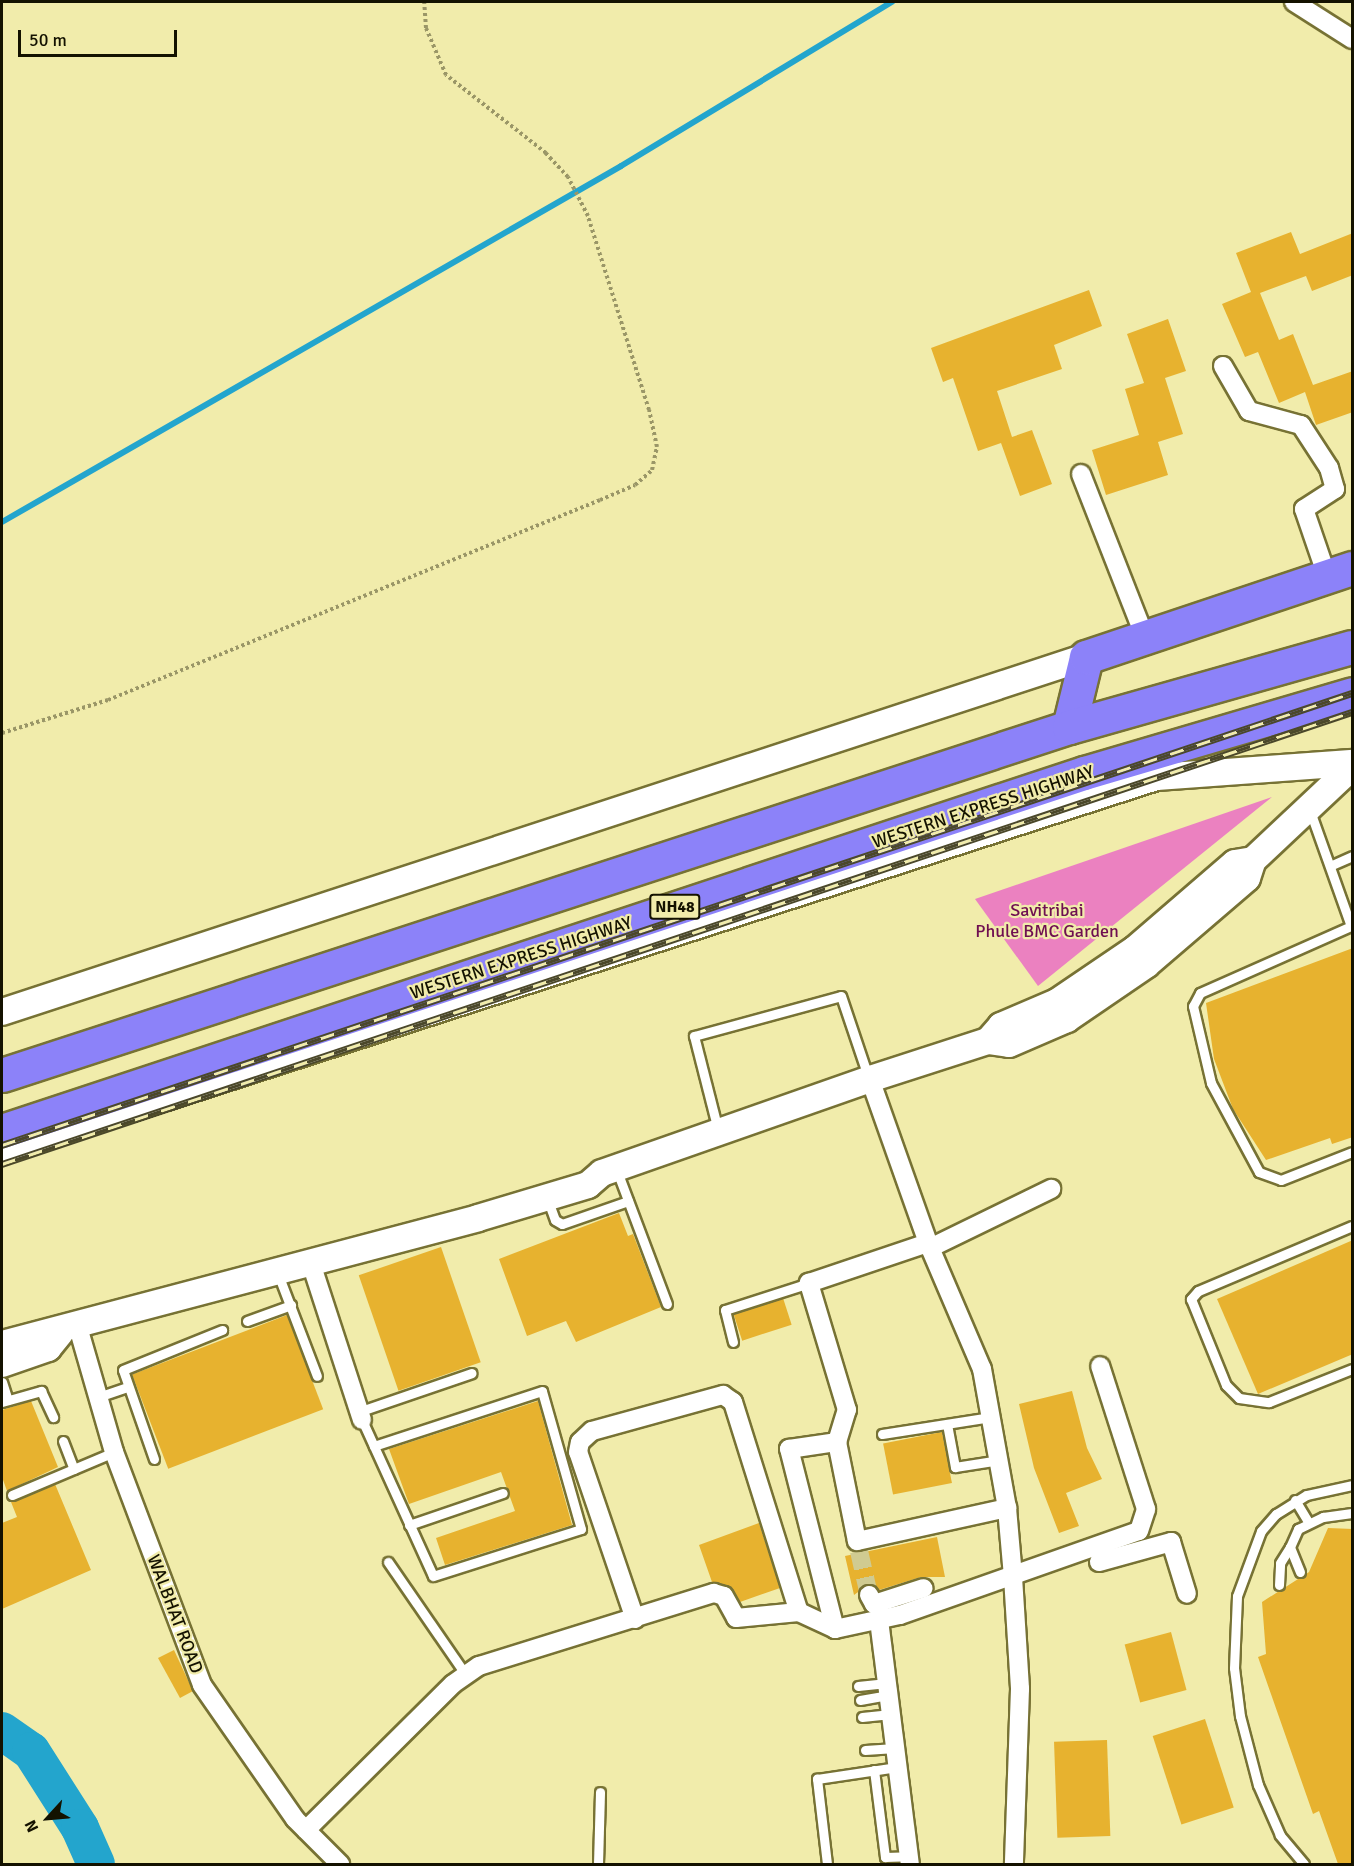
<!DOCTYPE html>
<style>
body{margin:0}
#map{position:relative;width:1354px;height:1866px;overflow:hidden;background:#f1ecab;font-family:Signika,sans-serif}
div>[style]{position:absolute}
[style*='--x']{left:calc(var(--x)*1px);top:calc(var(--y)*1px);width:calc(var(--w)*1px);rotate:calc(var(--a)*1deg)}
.forest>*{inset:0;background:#eb81c0}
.stream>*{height:6px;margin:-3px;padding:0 3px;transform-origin:3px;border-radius:3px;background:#23a5cd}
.river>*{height:38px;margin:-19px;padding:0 19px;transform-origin:19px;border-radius:19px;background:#23a5cd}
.building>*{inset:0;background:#e7b22f;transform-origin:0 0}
.street-tunnel>*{height:18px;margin-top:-9px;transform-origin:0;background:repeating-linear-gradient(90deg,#d0cb91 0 18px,transparent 0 27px)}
.path>*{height:4px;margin-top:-2px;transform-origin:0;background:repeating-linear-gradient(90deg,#9a9667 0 3px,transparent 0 6px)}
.roads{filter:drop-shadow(2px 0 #777234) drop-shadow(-2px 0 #777234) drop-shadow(0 2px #777234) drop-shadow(0 -2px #777234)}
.lane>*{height:9px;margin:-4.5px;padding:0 4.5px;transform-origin:4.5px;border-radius:4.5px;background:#fff}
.street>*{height:18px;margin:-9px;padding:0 9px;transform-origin:9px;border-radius:9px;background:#fff}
.secondary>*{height:26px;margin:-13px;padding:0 13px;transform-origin:13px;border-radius:13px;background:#fff}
.highway>*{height:33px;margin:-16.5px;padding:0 16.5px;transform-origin:16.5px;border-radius:16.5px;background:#8c82f9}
.rail>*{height:7px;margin-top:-3.5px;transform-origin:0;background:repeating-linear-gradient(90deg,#f1ecab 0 14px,#4b482a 0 28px);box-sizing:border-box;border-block:2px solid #4b482a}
span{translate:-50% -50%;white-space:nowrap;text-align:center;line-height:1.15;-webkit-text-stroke:4.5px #f1ecab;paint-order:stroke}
.shield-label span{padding:2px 4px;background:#f1ecab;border:2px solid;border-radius:4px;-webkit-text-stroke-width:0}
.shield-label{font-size:16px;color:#141200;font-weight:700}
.street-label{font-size:18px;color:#141200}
.park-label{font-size:18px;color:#6f0f51}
.frame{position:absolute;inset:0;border:3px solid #141200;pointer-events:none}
.north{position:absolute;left:18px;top:1788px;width:60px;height:60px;-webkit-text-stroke:4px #f1ecab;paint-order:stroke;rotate:244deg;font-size:16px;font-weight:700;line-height:24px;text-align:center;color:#141200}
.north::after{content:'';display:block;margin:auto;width:21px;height:27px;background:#141200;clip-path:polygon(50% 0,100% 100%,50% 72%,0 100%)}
.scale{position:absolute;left:18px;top:30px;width:159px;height:27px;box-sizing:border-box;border:3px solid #141200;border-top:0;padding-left:8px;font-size:18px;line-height:21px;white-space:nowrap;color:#141200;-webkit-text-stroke:4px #f1ecab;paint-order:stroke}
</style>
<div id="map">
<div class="forest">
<div style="clip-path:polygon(1272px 797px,1038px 986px,975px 899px)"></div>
</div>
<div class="stream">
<div style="--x:2;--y:522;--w:714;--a:-29.9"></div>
<div style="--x:621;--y:166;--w:317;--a:-31.2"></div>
</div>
<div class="river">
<div style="--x:2;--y:1731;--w:35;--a:35"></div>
<div style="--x:31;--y:1751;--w:91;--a:57.5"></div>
<div style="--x:80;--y:1828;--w:39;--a:66"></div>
</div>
<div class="building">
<div style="clip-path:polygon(1291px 232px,1300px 254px,1353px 233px,1353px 275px,1312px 291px,1306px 276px,1260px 293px,1279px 340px,1293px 334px,1313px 385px,1353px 371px,1353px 412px,1316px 425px,1305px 392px,1279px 403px,1258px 352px,1245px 357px,1222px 304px,1251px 292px,1236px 253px)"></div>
<div style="clip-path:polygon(1089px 290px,1102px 326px,1054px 345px,1062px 369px,997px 391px,1012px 437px,1032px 430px,1052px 484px,1020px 496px,1001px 443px,978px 451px,953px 378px,943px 382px,931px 348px)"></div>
<div style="clip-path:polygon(1168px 319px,1186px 371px,1165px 378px,1183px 434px,1158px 442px,1168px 475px,1106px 495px,1092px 450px,1139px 435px,1125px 389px,1144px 383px,1127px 334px)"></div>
<div style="clip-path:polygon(1353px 948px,1353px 1137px,1332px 1144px,1330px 1138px,1266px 1160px,1233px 1109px,1214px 1059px,1206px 1003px)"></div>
<div style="clip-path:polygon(619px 1213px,628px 1236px,633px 1234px,661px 1307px,576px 1342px,566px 1321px,527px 1336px,499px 1259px)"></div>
<div style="clip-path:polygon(1353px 1240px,1353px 1354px,1258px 1394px,1217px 1299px)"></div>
<div style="left:441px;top:1247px;width:122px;height:87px;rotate:71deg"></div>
<div style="left:783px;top:1298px;width:28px;height:52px;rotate:72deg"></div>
<div style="left:287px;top:1315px;width:101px;height:166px;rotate:69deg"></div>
<div style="clip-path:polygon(1072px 1391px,1087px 1448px,1102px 1479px,1066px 1493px,1079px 1526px,1059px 1533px,1034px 1468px,1019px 1404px)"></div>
<div style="clip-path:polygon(31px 1401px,58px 1467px,7px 1491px,2px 1477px,2px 1410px)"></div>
<div style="clip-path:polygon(538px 1401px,572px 1525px,445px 1565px,436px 1538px,515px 1511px,501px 1472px,409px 1504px,389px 1449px)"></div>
<div style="left:942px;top:1432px;width:52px;height:60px;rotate:79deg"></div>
<div style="clip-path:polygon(55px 1484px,91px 1570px,2px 1609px,2px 1523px,17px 1517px,11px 1502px)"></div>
<div style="clip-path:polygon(759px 1523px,780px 1588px,740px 1602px,728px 1586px,712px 1582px,699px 1545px)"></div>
<div style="clip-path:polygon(1328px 1528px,1353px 1529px,1353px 1864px,1338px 1864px,1319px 1811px,1313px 1814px,1258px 1657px,1266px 1654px,1262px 1602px,1309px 1572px)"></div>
<div style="clip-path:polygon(937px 1537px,945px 1577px,921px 1577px,879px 1590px,869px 1584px,854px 1595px,845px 1556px)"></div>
<div style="left:1171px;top:1632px;width:60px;height:48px;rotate:75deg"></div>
<div style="clip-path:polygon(174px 1650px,193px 1691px,180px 1698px,158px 1658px)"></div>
<div style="left:1205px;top:1719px;width:93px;height:55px;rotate:72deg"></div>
<div style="left:1107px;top:1740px;width:96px;height:53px;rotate:88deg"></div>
</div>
<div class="street-tunnel">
<div style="--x:859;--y:1551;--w:45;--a:77.2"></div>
</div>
<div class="path">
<div style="--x:2;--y:733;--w:111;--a:-17.3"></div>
<div style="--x:108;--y:700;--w:531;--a:-22.12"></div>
<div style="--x:600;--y:500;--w:38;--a:-23"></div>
<div style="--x:635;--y:485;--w:23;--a:-41"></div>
<div style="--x:652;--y:470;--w:24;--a:-78"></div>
<div style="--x:657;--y:447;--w:38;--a:-102"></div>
<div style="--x:649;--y:410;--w:203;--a:-107.5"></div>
<div style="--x:588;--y:216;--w:44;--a:-117.1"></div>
<div style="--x:568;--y:177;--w:33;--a:-133"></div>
<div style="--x:546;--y:153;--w:127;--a:-142"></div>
<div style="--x:446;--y:75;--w:51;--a:-113.1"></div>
<div style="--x:426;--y:28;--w:26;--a:-94"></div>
</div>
<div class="roads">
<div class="lane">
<div style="--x:1310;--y:811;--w:122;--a:70.4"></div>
<div style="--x:1351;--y:926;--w:165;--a:156.1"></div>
<div style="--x:1200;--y:993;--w:15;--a:118"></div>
<div style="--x:1193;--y:1006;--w:79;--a:76.8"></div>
<div style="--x:1211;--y:1083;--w:101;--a:61.7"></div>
<div style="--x:1259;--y:1172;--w:23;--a:20"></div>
<div style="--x:1281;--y:1180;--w:76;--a:-21.5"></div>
<div style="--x:1332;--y:865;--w:22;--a:-24"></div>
<div style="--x:718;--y:1130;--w:97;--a:-104.3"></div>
<div style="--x:694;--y:1036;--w:152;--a:-15.2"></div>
<div style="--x:841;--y:996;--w:88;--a:71.4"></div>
<div style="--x:617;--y:1171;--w:142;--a:69.4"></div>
<div style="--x:547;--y:1198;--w:23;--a:70"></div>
<div style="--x:555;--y:1220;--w:8;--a:30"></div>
<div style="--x:562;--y:1224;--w:70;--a:-19.2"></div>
<div style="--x:1352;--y:1226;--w:167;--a:157.1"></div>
<div style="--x:1198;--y:1291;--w:11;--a:131"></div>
<div style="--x:1191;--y:1299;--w:93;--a:67.9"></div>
<div style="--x:1226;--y:1385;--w:18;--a:45"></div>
<div style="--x:1239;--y:1398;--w:30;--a:8"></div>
<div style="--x:1269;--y:1402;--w:89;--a:-21.7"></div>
<div style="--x:278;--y:1274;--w:109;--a:69.1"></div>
<div style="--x:247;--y:1321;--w:47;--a:-20"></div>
<div style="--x:733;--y:1342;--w:33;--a:-104"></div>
<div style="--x:725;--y:1310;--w:88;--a:-17.8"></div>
<div style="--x:2;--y:1382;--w:19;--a:72"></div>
<div style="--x:98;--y:1397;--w:31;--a:-19"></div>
<div style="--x:2;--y:1402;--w:41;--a:-15.8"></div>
<div style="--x:41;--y:1391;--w:29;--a:65"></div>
<div style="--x:358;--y:1412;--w:120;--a:-18.9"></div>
<div style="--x:362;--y:1420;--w:171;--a:65.5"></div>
<div style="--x:433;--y:1576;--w:155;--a:-17.6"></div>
<div style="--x:581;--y:1529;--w:143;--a:-105.8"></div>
<div style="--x:542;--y:1391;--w:177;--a:161.9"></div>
<div style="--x:947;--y:1424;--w:44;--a:79.5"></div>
<div style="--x:955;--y:1467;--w:45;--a:-9"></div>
<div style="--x:882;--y:1434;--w:110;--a:-8.9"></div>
<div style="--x:63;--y:1441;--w:30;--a:69"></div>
<div style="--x:154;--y:1459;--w:94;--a:-109.2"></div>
<div style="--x:123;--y:1370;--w:107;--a:-22"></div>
<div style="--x:12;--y:1495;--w:111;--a:-22.9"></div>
<div style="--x:1295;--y:1500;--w:26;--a:59"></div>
<div style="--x:409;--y:1525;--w:99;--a:-18.8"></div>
<div style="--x:388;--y:1562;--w:137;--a:55.4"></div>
<div style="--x:1300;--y:1572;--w:27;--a:-112"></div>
<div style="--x:1290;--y:1547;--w:20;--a:-66"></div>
<div style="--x:1298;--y:1529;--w:28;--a:-26"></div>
<div style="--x:1323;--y:1517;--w:29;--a:-8"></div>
<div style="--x:1279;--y:1585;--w:22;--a:-87"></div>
<div style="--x:1280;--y:1563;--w:19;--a:-58"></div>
<div style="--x:858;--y:1686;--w:29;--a:-6"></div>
<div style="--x:860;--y:1700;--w:28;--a:-10"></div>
<div style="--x:862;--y:1717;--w:29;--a:-6"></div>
<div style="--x:865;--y:1750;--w:30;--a:-4"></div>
<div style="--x:874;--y:1770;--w:88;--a:82.8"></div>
<div style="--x:885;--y:1857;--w:24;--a:-2"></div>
<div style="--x:598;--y:1864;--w:72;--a:-88.4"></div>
<div style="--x:827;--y:1864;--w:86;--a:-96.7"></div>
<div style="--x:817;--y:1779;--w:81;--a:-8.5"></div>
<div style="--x:1304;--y:1864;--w:38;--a:-130"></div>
<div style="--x:1280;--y:1835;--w:55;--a:-113.7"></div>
<div style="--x:1258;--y:1785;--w:71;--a:-104.6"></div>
<div style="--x:1240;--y:1716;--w:48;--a:-97.1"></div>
<div style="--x:1234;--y:1668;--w:72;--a:-87.6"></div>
<div style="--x:1237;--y:1596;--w:69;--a:-69.7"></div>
<div style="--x:1261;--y:1531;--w:23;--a:-49"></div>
<div style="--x:1276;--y:1514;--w:36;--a:-32"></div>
<div style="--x:1307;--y:1495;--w:46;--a:-12.5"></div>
</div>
<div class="street">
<div style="--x:1294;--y:2;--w:69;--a:32.5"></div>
<div style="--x:1223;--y:366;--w:52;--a:60"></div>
<div style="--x:1249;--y:411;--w:54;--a:15.1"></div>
<div style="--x:1301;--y:425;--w:51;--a:56.9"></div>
<div style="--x:1329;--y:468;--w:22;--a:74"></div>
<div style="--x:1335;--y:489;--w:37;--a:147"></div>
<div style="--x:1304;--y:509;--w:71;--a:71.1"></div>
<div style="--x:1081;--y:474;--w:173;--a:68.6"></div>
<div style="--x:870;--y:1079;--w:174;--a:70.5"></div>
<div style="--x:928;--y:1243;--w:137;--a:66.8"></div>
<div style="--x:982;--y:1369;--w:141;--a:79.8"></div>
<div style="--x:1007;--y:1508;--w:69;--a:85"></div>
<div style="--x:1013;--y:1577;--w:112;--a:86.4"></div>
<div style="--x:1020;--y:1689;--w:175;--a:92"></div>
<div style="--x:930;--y:1248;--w:135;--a:-26"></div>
<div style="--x:310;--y:1260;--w:168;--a:72"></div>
<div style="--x:78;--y:1327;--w:130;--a:73.9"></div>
<div style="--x:114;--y:1452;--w:249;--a:69.3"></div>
<div style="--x:202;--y:1685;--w:163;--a:55.2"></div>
<div style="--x:295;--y:1819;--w:64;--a:45"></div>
<div style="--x:837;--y:1442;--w:34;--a:-73"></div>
<div style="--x:847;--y:1410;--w:133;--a:-106.7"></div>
<div style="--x:809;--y:1283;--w:126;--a:-18.6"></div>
<div style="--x:1099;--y:1562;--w:75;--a:-15.5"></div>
<div style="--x:1171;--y:1542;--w:54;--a:72.9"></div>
<div style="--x:869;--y:1595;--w:10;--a:61"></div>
<div style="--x:874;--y:1604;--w:52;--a:-17.7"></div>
<div style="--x:635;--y:1619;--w:176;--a:-108.8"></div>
<div style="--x:578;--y:1452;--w:10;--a:-79"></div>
<div style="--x:580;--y:1442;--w:16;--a:-43"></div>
<div style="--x:592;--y:1431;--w:136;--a:-15.4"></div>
<div style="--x:723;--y:1395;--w:12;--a:35"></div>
<div style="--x:733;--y:1402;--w:220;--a:72.6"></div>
<div style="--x:799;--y:1612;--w:40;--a:25"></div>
<div style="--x:835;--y:1629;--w:66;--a:-12.2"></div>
<div style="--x:900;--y:1615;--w:253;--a:-19.4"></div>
<div style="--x:1139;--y:1531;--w:23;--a:-72"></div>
<div style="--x:1146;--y:1509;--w:150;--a:-107.8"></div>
<div style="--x:879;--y:1620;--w:246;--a:82.8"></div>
<div style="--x:835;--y:1629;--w:186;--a:-104.3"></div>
<div style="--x:789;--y:1449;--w:49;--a:-8.3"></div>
<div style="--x:837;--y:1442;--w:101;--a:78.6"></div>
<div style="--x:857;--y:1541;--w:154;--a:-12.4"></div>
<div style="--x:306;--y:1830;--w:207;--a:-44.8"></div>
<div style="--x:453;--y:1684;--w:32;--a:-35"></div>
<div style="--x:479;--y:1666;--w:246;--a:-17.3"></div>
<div style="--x:714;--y:1593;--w:10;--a:17"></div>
<div style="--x:724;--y:1596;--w:25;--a:61"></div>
<div style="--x:736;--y:1618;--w:63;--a:-5.4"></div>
</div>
<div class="secondary">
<div style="--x:2;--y:1012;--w:1141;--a:-18.13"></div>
<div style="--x:988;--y:1041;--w:20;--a:-49"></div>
<div style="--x:1001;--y:1026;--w:61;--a:-23.2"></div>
<div style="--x:1057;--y:1002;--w:94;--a:-34.2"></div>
<div style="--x:1135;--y:949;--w:132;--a:-40.7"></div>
<div style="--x:1235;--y:863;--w:18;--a:-9"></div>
<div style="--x:1253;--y:860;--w:136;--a:-43.2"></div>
<div style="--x:2;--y:1150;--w:1213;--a:-17.91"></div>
<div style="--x:1156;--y:777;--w:196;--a:-4.1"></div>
<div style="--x:2;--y:1344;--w:492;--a:-14.8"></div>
<div style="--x:478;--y:1218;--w:115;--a:-16.7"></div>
<div style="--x:588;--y:1185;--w:18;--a:-41"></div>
<div style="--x:602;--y:1173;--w:284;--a:-19.3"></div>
<div style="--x:870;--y:1079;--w:124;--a:-17.9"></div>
<div style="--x:988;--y:1041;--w:21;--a:8"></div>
<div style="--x:1009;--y:1044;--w:63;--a:-23.3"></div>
<div style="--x:1067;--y:1019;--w:96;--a:-34.4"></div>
<div style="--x:1146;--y:965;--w:133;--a:-40.7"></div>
<div style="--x:1247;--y:878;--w:19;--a:-72"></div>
<div style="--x:2;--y:1364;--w:49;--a:-19.2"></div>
<div style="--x:48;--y:1348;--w:19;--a:-51"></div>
</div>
<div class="highway">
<div style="--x:1069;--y:727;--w:72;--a:-76.3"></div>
<div style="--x:1086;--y:657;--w:280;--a:-18.5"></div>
<div style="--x:2;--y:1075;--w:1122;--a:-18.06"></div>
<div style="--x:1069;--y:727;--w:294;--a:-15.8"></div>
<div style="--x:2;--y:1131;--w:1140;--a:-18.31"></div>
<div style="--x:1084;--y:773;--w:279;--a:-16.4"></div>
</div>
</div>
<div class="rail">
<div style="--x:2;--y:1145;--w:1424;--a:-18.51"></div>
<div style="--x:2;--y:1164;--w:1424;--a:-18.51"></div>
</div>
<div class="shield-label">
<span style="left:675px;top:907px">NH48</span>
</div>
<div class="street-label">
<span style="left:983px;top:807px;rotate:-18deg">WESTERN EXPRESS HIGHWAY</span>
<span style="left:521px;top:958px;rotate:-18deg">WESTERN EXPRESS HIGHWAY</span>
<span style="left:175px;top:1614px;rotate:69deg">WALBHAT ROAD</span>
</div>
<div class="park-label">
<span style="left:1047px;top:921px">Savitribai<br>Phule BMC Garden</span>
</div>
<div class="frame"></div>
<div class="north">N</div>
<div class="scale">50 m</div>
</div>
